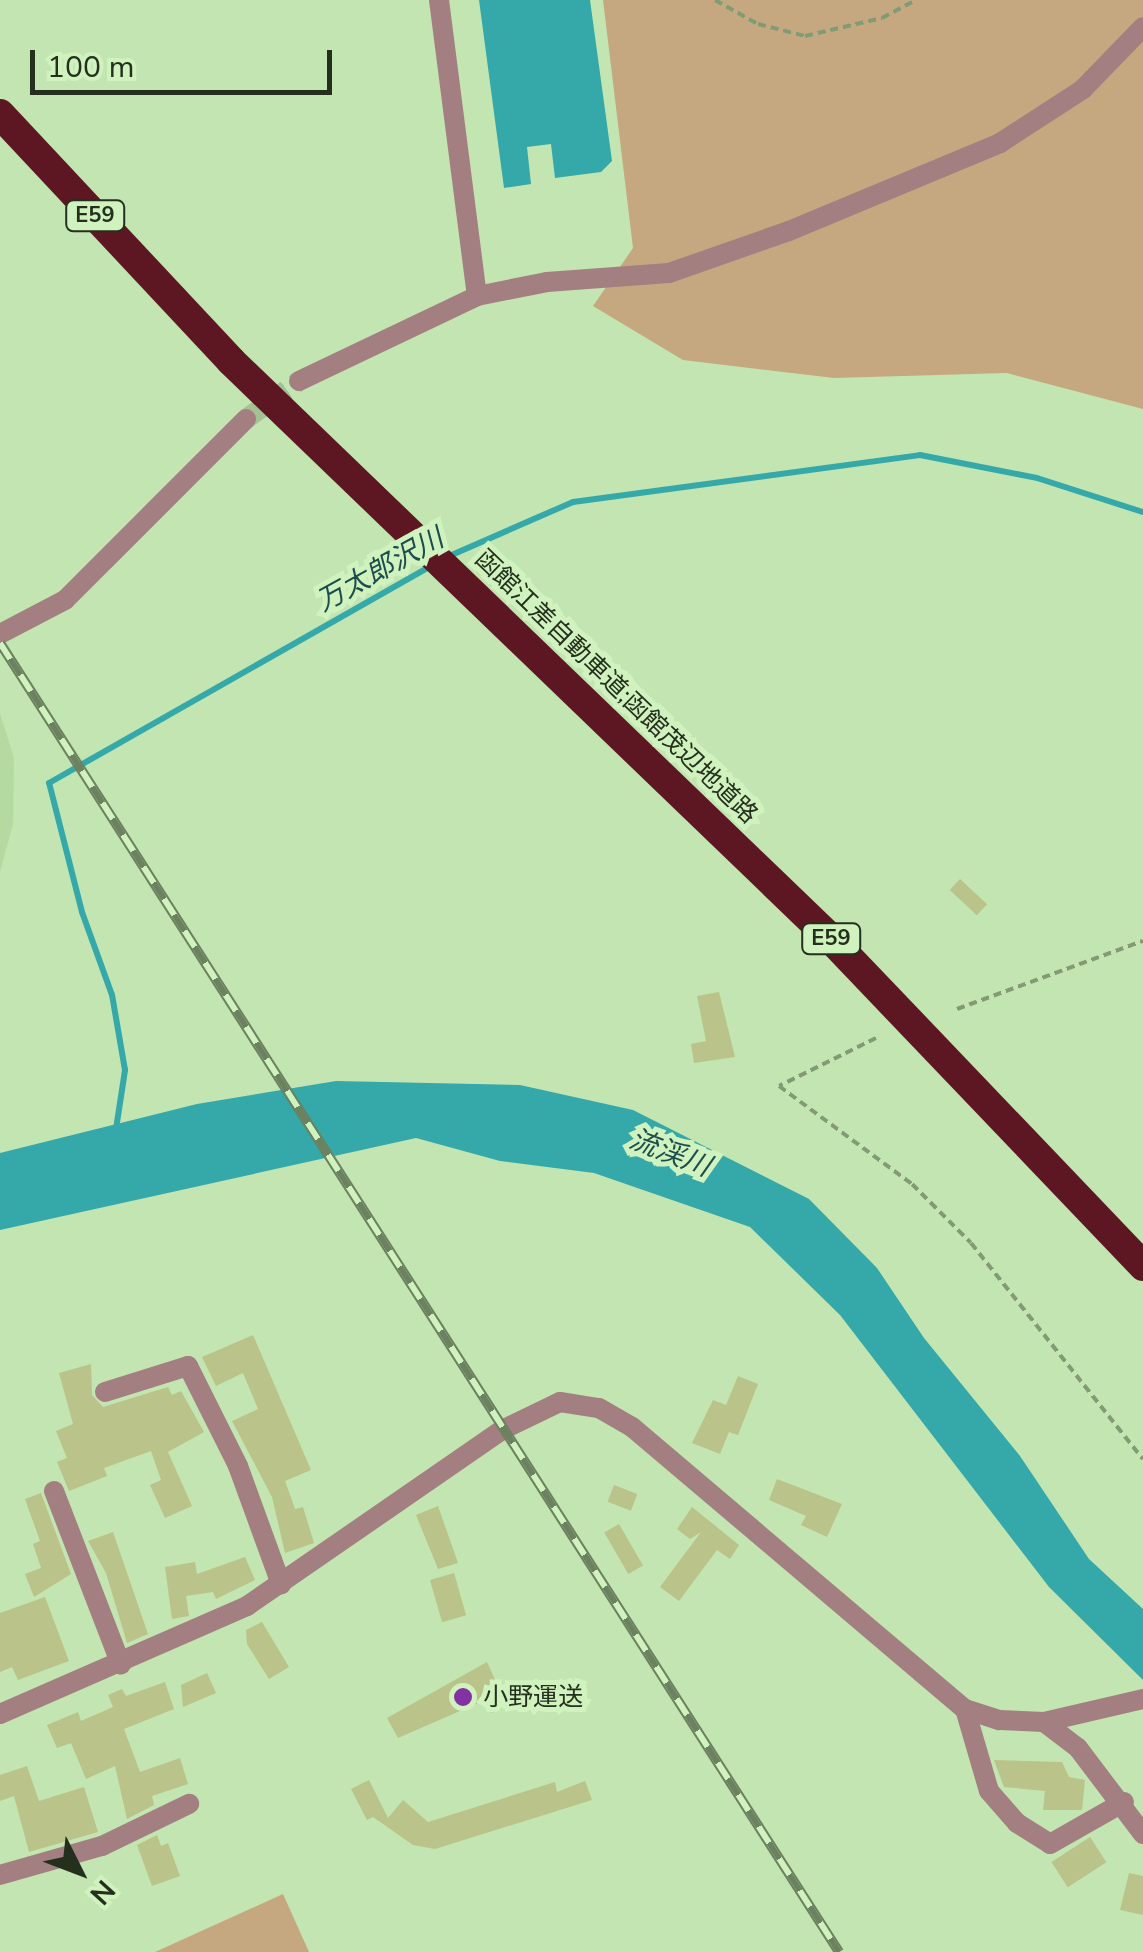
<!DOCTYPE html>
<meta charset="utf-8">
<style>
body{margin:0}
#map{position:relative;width:1143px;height:1952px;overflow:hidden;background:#c3e5b1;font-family:"Nunito Sans","Noto Sans JP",sans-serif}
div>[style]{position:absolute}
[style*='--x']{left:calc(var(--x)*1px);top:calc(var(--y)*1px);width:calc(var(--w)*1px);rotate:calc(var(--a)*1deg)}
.built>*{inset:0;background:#b5daa1}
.green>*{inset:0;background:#c5a880}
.water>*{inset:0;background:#35a9a9}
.stream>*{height:6px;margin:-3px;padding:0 3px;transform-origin:3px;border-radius:3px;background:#35a9a9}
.building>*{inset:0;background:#bac389;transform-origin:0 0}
.minor-tunnel>*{height:20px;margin-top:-10px;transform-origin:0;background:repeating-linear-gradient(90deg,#a3c193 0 20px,transparent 0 30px)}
.path>*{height:4px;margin-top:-2px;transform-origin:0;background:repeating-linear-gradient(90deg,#829b75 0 8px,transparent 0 13px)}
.minor>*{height:20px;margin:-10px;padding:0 10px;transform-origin:10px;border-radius:10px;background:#a37f81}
.highway>*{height:30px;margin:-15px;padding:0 15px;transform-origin:15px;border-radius:15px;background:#5d1723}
.rail>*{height:10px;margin-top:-5px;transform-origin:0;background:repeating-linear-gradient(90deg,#d0f2be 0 19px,#6b815f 0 38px);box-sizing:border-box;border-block:2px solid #6b815f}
.dots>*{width:28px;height:28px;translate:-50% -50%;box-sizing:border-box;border:5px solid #d0f2be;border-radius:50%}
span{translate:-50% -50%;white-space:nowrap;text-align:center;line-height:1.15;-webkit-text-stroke:10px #d0f2be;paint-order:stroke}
.shield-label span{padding:2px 8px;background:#d0f2be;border:2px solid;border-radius:8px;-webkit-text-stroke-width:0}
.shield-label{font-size:22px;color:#24301d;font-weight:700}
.street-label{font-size:25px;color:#24301d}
.poi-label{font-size:25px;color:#24301d}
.left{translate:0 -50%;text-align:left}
.water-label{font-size:28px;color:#1c4d4d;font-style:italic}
.north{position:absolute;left:30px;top:1822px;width:100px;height:100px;-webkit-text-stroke:8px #d0f2be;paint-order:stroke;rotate:132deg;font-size:28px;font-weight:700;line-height:40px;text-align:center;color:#24301d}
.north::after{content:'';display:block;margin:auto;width:35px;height:45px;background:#24301d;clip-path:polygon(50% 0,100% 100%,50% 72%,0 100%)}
.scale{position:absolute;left:30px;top:50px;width:302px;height:45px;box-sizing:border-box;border:5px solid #24301d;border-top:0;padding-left:12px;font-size:30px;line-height:35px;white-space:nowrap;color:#24301d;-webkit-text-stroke:8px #d0f2be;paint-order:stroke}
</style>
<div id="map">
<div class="built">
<div style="clip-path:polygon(0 713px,14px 758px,13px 824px,0 872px)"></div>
</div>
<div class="green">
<div style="clip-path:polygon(603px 0,1143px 0,1143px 409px,1007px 373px,834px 378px,683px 360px,593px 306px,633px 248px)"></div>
<div style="clip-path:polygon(283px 1894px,309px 1952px,155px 1952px)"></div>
</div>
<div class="water">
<div style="clip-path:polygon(479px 0,590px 0,612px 161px,601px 172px,555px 178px,551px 144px,527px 147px,531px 184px,504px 188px)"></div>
<div style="clip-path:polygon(336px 1081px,520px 1085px,633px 1110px,809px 1199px,877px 1268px,924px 1338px,1020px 1456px,1089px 1559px,1143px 1609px,1143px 1680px,1049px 1587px,840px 1315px,750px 1227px,594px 1173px,500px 1161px,416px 1138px,0 1230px,0 1153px,197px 1104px)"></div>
</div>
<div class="stream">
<div style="--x:447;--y:557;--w:137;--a:-23.6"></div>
<div style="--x:573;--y:502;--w:350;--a:-7.7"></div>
<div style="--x:920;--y:455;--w:119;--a:11.1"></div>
<div style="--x:1037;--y:478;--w:111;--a:17.8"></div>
<div style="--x:116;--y:1129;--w:60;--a:-81.3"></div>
<div style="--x:125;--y:1070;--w:76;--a:-99.8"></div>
<div style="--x:112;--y:995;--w:88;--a:-109.9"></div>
<div style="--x:82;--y:912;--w:133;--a:-104.3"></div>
<div style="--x:49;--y:783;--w:441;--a:-29.6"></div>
</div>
<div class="building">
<div style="left:960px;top:879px;width:37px;height:15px;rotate:43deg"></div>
<div style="clip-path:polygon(719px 992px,735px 1057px,694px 1063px,691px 1044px,706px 1041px,697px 996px)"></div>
<div style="clip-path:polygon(253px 1335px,311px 1470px,285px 1481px,295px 1509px,303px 1507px,314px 1543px,285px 1553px,272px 1497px,232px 1421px,258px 1409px,243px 1373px,216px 1386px,202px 1357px)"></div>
<div style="clip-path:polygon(91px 1364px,92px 1395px,103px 1407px,168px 1387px,172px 1395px,181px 1391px,204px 1432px,168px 1452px,192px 1506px,165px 1518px,150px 1485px,161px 1480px,151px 1451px,104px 1468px,107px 1476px,69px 1491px,57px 1462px,67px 1458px,56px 1431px,73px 1424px,59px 1373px)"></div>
<div style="clip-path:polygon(738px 1376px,758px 1384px,738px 1435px,729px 1432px,720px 1454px,692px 1443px,713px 1400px,726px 1405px)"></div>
<div style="clip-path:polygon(777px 1479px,842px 1504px,827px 1537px,801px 1525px,806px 1516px,769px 1500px)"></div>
<div style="left:614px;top:1485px;width:25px;height:18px;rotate:21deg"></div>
<div style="clip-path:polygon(41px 1493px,71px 1574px,34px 1597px,25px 1574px,41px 1568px,33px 1544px,40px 1541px,25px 1499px)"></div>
<div style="clip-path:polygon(438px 1506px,458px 1563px,438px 1569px,416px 1515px)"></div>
<div style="clip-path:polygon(692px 1507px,739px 1545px,730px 1559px,717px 1550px,679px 1601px,660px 1587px,701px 1532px,690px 1539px,677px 1529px)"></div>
<div style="left:619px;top:1524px;width:48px;height:17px;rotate:60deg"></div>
<div style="clip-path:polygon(113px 1532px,148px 1634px,127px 1643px,106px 1573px,88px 1541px)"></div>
<div style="clip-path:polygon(245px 1557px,255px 1580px,216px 1599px,213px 1592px,186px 1596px,189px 1616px,172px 1619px,165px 1567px,195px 1562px,197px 1574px)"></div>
<div style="left:454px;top:1573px;width:44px;height:25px;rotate:74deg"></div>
<div style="clip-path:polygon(45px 1597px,69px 1661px,18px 1680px,12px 1667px,0 1672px,0 1613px)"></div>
<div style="clip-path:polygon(262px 1622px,289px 1667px,269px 1679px,247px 1644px,246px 1630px)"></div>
<div style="clip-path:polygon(487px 1662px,507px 1706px,491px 1713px,485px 1700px,398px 1738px,387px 1718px)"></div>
<div style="clip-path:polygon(207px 1673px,216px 1693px,183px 1707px,181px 1685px)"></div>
<div style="clip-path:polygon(165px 1682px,174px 1709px,124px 1729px,140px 1772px,180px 1758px,188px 1784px,152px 1796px,154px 1805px,127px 1819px,115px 1766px,86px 1779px,71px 1743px,57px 1748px,47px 1725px,78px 1712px,81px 1721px,113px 1707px,108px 1695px,122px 1689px,126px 1696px)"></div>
<div style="clip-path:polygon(994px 1760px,1062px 1762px,1069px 1777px,1085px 1780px,1082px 1810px,1043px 1810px,1045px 1791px,1004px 1787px)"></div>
<div style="clip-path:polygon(27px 1766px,39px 1801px,84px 1787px,98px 1832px,29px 1852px,14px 1796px,0 1801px,0 1775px)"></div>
<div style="clip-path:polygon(369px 1780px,388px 1818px,403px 1800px,428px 1822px,555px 1782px,557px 1792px,585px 1781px,592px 1800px,435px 1849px,413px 1845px,373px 1817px,367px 1820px,351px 1789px)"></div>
<div style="clip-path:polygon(157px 1835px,161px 1846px,168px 1843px,180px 1876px,152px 1886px,137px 1845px)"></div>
<div style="left:1090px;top:1837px;width:30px;height:46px;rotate:57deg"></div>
<div style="clip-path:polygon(1129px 1873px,1143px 1876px,1143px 1915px,1120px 1910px)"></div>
</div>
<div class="minor-tunnel">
<div style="--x:246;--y:419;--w:65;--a:-35.6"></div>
</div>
<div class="path">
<div style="--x:715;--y:0;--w:49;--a:29.2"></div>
<div style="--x:758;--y:24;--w:49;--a:14.3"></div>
<div style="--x:805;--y:36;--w:79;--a:-13.2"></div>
<div style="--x:882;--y:18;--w:38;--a:-28"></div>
<div style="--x:957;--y:1009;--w:198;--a:-20.1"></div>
<div style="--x:876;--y:1038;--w:108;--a:153.7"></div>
<div style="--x:779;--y:1086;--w:165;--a:36.4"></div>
<div style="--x:912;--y:1184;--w:83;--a:45"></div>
<div style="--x:971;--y:1243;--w:276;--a:51.5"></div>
</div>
<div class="minor">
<div style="--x:439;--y:0;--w:298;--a:82.7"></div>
<div style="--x:299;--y:381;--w:197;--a:-25.5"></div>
<div style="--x:477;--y:296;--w:71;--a:-11.3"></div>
<div style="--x:547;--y:282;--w:122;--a:-4.2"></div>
<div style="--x:669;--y:273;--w:127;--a:-19.3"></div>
<div style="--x:789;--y:231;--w:229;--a:-22.6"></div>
<div style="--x:1000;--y:143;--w:99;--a:-33"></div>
<div style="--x:1083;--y:89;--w:86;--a:-45.9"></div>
<div style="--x:0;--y:634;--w:73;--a:-27.6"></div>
<div style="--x:65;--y:600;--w:256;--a:-45"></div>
<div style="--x:105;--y:1392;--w:87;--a:-17.4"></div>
<div style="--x:188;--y:1366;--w:112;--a:63.4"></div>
<div style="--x:238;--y:1466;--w:126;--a:70"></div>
<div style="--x:54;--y:1491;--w:186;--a:68.9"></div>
<div style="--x:965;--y:1709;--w:85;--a:73.7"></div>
<div style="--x:989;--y:1791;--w:43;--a:48.8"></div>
<div style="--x:1017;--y:1823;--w:39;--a:32"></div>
<div style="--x:1050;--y:1844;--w:85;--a:-29.6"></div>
<div style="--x:0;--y:1714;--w:270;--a:-23.6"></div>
<div style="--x:247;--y:1606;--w:312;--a:-34.6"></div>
<div style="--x:504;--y:1429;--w:62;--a:-25.7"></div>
<div style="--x:560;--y:1402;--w:39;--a:9"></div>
<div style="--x:599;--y:1408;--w:38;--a:30"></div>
<div style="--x:632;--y:1427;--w:436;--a:40.3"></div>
<div style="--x:965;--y:1709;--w:36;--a:18"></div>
<div style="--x:999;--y:1720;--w:45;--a:2.5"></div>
<div style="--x:1044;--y:1722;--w:102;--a:-13.1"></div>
<div style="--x:1044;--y:1722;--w:43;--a:37.4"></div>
<div style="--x:1078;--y:1748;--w:108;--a:52.9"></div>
<div style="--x:0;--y:1875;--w:106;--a:-15.9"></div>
<div style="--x:102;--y:1846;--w:97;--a:-25.8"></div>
</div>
<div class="highway">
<div style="--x:0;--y:114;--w:338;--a:46.9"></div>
<div style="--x:231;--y:361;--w:827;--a:43.92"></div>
<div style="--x:827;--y:935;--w:458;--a:46.3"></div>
</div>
<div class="rail">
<div style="--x:0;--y:643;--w:1555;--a:57.34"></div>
</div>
<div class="dots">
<div style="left:463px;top:1697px;background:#8232a2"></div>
</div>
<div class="shield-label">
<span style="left:95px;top:216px">E59</span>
<span style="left:831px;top:939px">E59</span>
</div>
<div class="street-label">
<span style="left:616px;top:687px;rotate:44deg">函館江差自動車道;函館茂辺地道路</span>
</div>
<div class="poi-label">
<span class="left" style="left:483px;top:1697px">小野運送</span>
</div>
<div class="water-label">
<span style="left:380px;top:570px;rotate:-29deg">万太郎沢川</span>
<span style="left:670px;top:1153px;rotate:21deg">流渓川</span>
</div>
<div class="north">N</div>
<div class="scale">100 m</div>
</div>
